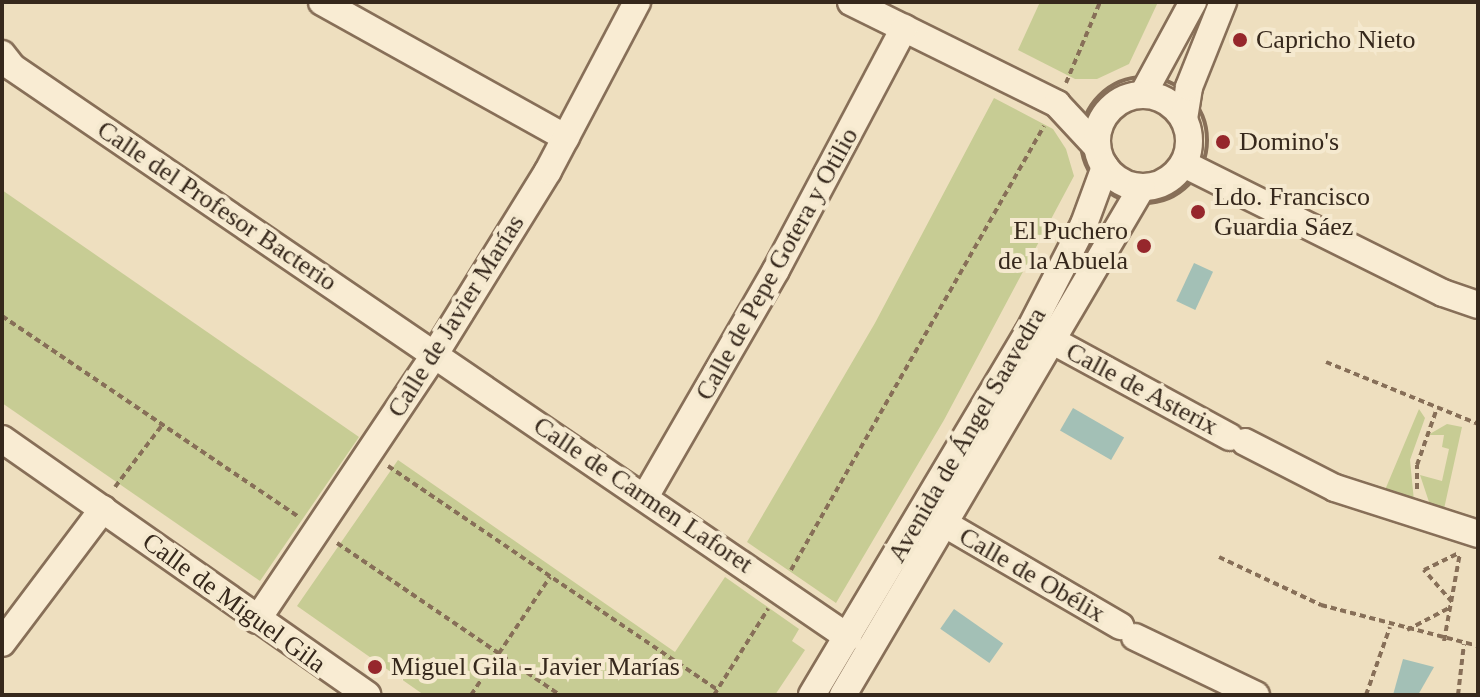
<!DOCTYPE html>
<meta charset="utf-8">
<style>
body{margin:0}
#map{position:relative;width:1480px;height:697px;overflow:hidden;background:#eedfbf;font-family:"Times New Roman",serif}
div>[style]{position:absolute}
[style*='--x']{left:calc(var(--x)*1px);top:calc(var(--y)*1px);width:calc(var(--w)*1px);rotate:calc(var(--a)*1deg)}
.green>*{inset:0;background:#c7cc94}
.water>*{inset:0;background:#a3c0b6;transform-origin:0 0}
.path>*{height:4px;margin-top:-2px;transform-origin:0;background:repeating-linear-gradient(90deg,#876f58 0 6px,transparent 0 10px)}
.path>.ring{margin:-2px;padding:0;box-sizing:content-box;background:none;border:4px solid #876f58;border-radius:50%}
.roads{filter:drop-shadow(2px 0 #876f58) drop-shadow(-2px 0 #876f58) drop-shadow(0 2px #876f58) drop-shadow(0 -2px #876f58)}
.minor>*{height:26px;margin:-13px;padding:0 13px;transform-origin:13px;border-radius:13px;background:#f9ecd3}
.minor>.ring{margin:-13px;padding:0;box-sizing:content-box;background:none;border:26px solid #f9ecd3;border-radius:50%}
.dots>*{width:22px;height:22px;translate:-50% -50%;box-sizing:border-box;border:4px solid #f5e9cf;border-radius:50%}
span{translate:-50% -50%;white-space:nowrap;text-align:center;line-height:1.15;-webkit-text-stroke:8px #f5e9cf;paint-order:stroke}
.poi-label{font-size:26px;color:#36281c}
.left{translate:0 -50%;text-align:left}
.right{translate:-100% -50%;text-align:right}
.street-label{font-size:26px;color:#36281c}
.frame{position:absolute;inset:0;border:4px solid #36281c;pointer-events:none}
</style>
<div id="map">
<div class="green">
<div style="clip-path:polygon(1040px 2px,1158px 2px,1129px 64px,1097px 79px,1075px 79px,1018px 50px)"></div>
<div style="clip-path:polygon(994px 98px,1053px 129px,1066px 149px,1074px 176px,944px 420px,836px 603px,747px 542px,875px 323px)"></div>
<div style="clip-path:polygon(2px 190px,359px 437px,260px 581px,2px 403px)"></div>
<div style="clip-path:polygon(1419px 409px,1425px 418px,1410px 460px,1414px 501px,1385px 490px)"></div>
<div style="clip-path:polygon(1447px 424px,1462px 427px,1444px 509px,1430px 505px,1420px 475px,1442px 481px,1449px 449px,1442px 447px,1444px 435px,1428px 435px)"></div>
<div style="clip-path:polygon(398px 460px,675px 652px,725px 577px,799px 629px,792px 641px,805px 650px,775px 695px,424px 695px,297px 606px)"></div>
</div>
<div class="water">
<div style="left:1194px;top:263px;width:21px;height:42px;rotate:25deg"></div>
<div style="left:1073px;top:408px;width:59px;height:26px;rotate:30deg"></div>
<div style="left:954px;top:609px;width:60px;height:24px;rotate:35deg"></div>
<div style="clip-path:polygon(1403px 659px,1434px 667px,1418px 695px,1393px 695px)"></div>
</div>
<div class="path">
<div class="ring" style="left:1081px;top:77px;width:122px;height:122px"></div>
<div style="--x:1066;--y:83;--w:88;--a:-67.2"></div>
<div style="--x:2;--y:316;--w:359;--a:34.1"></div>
<div style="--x:1326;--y:362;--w:164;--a:22.2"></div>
<div style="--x:388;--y:466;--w:398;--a:34.2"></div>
<div style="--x:115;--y:487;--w:79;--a:-52.7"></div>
<div style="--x:1417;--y:489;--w:24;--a:-90"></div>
<div style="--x:1417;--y:465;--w:57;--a:-70.6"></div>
<div style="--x:337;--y:543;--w:270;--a:34.3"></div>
<div style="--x:1219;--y:557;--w:113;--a:25.2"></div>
<div style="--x:1321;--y:605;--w:162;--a:14.6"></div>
<div style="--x:791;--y:570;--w:511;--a:-60.32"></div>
<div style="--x:1452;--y:602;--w:43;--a:-131.2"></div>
<div style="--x:1424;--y:570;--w:39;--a:-26"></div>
<div style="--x:1407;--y:630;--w:50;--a:-27.6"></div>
<div style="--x:1444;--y:641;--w:89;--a:-79.7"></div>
<div style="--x:471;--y:695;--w:142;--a:-56.2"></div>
<div style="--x:714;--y:695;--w:102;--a:-57.9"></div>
<div style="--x:1366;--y:695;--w:72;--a:-70.6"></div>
<div style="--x:1458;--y:695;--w:51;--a:-83.3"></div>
</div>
<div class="roads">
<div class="minor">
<div style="--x:322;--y:2;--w:279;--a:29.1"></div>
<div style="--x:851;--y:2;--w:230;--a:26.3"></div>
<div style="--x:1057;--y:104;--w:59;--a:47.1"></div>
<div style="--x:2;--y:54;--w:16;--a:52"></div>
<div style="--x:12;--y:67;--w:1012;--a:34.29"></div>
<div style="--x:1143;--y:94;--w:105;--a:-61.5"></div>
<div class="ring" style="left:1097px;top:95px;width:66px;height:66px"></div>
<div style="--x:1184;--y:119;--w:32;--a:-81"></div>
<div style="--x:1189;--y:87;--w:92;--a:-68.2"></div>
<div style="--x:1184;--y:164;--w:289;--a:26.5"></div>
<div style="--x:1443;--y:293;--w:37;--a:19"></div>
<div style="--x:1053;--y:341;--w:201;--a:28.5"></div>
<div style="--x:2;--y:439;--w:446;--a:35"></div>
<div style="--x:1245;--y:442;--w:101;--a:27.1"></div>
<div style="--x:1335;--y:488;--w:150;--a:17.8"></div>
<div style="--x:645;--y:497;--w:262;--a:-60"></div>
<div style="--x:776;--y:270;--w:274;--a:-62.1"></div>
<div style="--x:945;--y:524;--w:203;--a:30.2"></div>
<div style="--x:257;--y:620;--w:320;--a:-56.2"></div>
<div style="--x:435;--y:354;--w:215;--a:-58.3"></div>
<div style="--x:548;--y:171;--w:191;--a:-62.2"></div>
<div style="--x:1135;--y:637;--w:134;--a:25.6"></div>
<div style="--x:2;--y:643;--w:168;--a:-53"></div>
<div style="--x:812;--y:695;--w:422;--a:-59.2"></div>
<div style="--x:1028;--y:333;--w:123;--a:-62.8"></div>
<div style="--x:1084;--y:224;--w:61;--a:-69.8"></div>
<div style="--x:843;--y:695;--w:589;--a:-59.52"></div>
</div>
</div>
<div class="dots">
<div style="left:1240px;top:40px;background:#96272c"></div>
<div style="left:1223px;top:142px;background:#96272c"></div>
<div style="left:1198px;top:212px;background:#96272c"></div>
<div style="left:1144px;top:246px;background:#96272c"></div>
<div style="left:375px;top:667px;background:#96272c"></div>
</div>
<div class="poi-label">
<span class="left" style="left:1256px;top:40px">Capricho Nieto</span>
<span class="left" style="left:1239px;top:142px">Domino's</span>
<span class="left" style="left:1214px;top:212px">Ldo. Francisco<br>Guardia Sáez</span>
<span class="right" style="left:1128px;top:246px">El Puchero<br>de la Abuela</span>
<span class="left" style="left:391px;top:667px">Miguel Gila - Javier Marías</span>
</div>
<div class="street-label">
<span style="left:217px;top:206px;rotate:34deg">Calle del Profesor Bacterio</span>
<span style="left:777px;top:264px;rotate:-61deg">Calle de Pepe Gotera y Otilio</span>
<span style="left:456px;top:316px;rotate:-58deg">Calle de Javier Marías</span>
<span style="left:1142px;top:389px;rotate:28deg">Calle de Asterix</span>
<span style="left:967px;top:435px;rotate:-60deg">Avenida de Ángel Saavedra</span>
<span style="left:643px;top:495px;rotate:34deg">Calle de Carmen Laforet</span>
<span style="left:1032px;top:575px;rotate:30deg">Calle de Obélix</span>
<span style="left:234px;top:603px;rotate:36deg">Calle de Miguel Gila</span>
</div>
<div class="frame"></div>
</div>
